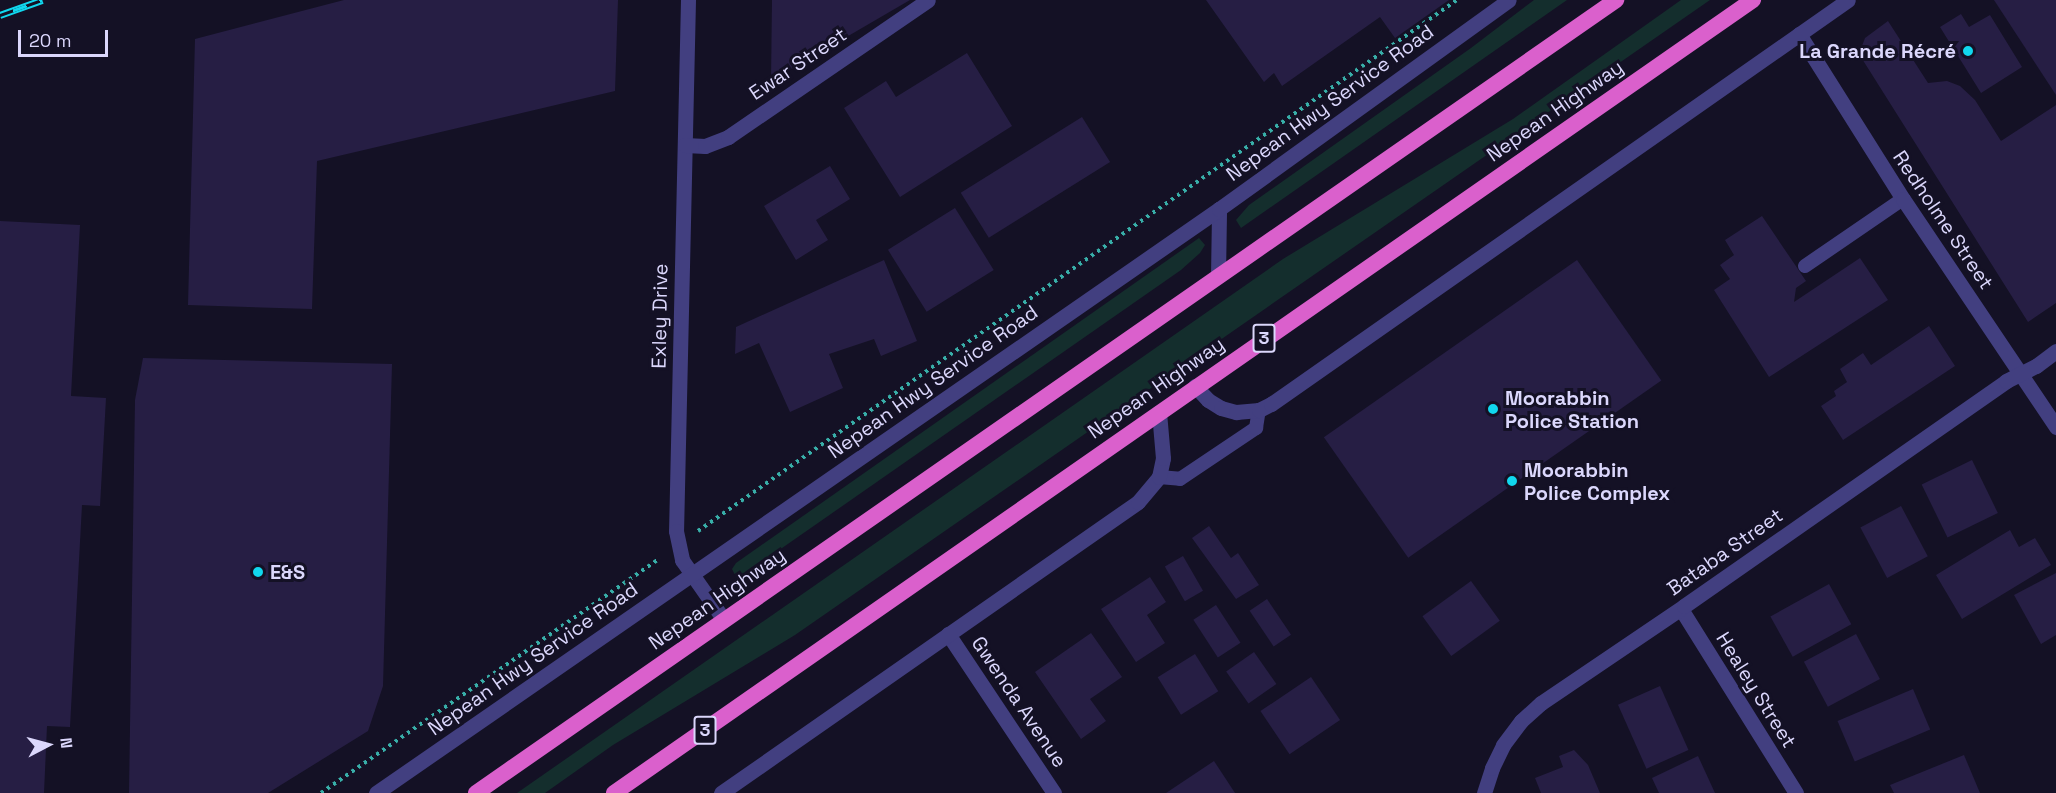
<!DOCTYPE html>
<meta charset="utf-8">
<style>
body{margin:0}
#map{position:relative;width:2056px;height:793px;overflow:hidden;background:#141125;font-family:"Space Grotesk",sans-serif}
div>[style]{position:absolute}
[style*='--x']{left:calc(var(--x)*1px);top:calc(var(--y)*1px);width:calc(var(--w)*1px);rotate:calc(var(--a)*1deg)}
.green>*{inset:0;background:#142e2d}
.building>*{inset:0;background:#261e44;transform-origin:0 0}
.path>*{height:4px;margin-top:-2px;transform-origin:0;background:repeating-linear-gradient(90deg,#38afa9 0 3px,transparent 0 7.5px)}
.service>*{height:14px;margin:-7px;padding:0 7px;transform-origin:7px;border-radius:7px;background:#423f80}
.minor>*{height:15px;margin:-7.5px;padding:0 7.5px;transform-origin:7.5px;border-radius:7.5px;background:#423f80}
.trunk>*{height:16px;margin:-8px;padding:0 8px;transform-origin:8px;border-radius:8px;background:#da60cc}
.rail>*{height:7px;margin-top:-3.5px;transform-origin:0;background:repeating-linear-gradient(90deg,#141125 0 14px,#11d7ee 0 28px);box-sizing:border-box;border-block:2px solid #11d7ee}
.dots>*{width:16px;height:16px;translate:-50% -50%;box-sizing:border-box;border:3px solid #141125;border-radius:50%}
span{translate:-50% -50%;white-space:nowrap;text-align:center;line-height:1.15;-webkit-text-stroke:6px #141125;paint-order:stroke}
.shield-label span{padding:2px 4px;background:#141125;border:2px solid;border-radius:4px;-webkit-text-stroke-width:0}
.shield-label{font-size:18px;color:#dbd7fc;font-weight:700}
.poi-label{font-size:20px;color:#dbd7fc;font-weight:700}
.right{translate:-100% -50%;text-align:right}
.left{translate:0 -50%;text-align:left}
.street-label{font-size:20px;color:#dbd7fc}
.north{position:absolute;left:18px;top:715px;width:60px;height:60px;-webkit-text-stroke:4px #141125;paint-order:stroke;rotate:84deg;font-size:16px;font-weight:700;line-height:24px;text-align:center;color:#dbd7fc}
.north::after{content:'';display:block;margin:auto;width:21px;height:27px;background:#dbd7fc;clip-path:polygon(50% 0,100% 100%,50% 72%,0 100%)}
.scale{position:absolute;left:18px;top:30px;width:90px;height:27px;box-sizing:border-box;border:3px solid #dbd7fc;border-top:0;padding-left:8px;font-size:18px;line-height:21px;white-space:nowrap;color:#dbd7fc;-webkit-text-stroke:4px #141125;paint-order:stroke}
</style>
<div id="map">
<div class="green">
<div style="clip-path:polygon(1534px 0,1567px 0,1241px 228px,1236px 220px,1249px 205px,1471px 48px)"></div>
<div style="clip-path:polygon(1681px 0,1710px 0,795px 635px,613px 745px,545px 793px,517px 793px,1283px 259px,1513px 119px)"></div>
<div style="clip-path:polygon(1199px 238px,1205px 245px,1200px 253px,1181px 270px,752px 569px,736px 577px,732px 569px,736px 563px)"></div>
</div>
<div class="building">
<div style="clip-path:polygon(344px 0,618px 0,615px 91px,317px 161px,312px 309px,188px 305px,195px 39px)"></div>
<div style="clip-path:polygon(772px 0,910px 0,771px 81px)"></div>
<div style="clip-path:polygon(1206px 0,1449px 0,1395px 38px,1380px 17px,1282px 86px,1274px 73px,1264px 82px)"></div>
<div style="clip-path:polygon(1994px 0,2056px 0,2056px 95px)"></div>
<div style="clip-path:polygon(1961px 14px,1969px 27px,1990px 15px,2022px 67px,1981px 93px,1940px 27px)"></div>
<div style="clip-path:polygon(1888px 21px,1928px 83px,1947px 81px,1960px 86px,1975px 100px,2001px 141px,2056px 105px,2056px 303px,2028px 322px,1859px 54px,1865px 38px)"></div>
<div style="clip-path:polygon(967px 53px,1012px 126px,900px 197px,844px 108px,886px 81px,896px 97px)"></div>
<div style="left:1082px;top:117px;width:53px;height:143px;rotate:58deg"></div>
<div style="clip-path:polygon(830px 166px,850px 199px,816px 220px,828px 240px,796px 260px,764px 206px)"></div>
<div style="left:955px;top:208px;width:73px;height:79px;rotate:58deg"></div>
<div style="clip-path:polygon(1762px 216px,1806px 281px,1796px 288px,1794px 302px,1860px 258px,1888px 300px,1769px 377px,1714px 290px,1730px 279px,1720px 265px,1734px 255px,1725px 240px)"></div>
<div style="clip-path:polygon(0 221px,80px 225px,71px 396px,106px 398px,100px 506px,82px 505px,70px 727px,47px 726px,44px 793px,0 793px)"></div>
<div style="clip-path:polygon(884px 260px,917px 341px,881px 356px,874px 339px,829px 354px,843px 388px,790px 412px,759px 343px,735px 354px,736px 327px)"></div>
<div style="left:1577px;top:260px;width:147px;height:309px;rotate:55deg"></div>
<div style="clip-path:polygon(1929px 326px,1955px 366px,1843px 440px,1821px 406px,1836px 396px,1834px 391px,1847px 382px,1840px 369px,1863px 353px,1871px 365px)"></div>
<div style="clip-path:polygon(143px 358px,392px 364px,383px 686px,368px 731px,268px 793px,129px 793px,135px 400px)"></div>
<div style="left:1972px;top:460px;width:59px;height:56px;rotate:64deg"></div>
<div style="left:1901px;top:506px;width:57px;height:46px;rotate:62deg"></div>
<div style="clip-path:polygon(1209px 526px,1231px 558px,1238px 553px,1259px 585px,1236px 599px,1192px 538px)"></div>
<div style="clip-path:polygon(2010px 530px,2019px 547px,2035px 538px,2051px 565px,1962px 619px,1936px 575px)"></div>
<div style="left:1183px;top:556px;width:40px;height:21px;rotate:60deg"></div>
<div style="clip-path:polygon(2056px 573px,2056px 635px,2041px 644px,2014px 595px)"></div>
<div style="clip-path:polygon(1150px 577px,1166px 602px,1147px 615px,1165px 643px,1136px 662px,1101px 609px)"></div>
<div style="left:1471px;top:581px;width:49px;height:60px;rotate:54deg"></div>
<div style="left:1829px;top:584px;width:46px;height:67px;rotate:61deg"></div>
<div style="left:1267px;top:599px;width:43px;height:21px;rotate:56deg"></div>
<div style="left:1216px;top:605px;width:45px;height:27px;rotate:57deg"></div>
<div style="clip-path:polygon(1091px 633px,1122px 677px,1090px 699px,1106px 721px,1081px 739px,1035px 672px)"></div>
<div style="left:1856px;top:634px;width:51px;height:59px;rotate:62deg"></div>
<div style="left:1254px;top:652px;width:39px;height:34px;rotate:55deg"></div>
<div style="left:1195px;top:654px;width:44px;height:44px;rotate:58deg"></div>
<div style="left:1311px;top:677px;width:52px;height:61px;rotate:56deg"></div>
<div style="left:1660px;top:686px;width:70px;height:46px;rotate:66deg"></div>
<div style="left:1913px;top:689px;width:44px;height:82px;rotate:67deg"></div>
<div style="clip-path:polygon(1574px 750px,1588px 765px,1600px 793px,1541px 793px,1535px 778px,1563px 767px,1559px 756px)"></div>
<div style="clip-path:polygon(1964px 755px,1980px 793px,1894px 793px,1890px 785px)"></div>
<div style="clip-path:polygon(1698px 756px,1715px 793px,1659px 793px,1652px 778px)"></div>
<div style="clip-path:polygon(1214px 761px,1235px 793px,1166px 793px)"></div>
</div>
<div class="path">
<div style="--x:698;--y:531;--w:926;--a:-34.98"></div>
<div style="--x:321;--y:793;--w:412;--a:-34.7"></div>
</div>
<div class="service">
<div style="--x:1805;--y:266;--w:119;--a:-34.4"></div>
<div style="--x:1159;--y:477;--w:21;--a:5"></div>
<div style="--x:1180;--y:479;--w:92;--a:-33.9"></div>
<div style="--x:1256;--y:428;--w:18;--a:-81"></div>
</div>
<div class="minor">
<div style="--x:688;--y:0;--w:531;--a:91.29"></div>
<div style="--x:676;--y:531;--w:30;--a:78"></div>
<div style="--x:682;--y:560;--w:73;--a:55"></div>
<div style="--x:1799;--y:34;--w:195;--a:57.8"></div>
<div style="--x:1903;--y:199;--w:275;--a:56.1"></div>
<div style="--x:685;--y:145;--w:20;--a:3"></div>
<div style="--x:705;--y:146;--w:25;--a:-21"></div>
<div style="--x:728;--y:137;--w:242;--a:-34.4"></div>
<div style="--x:1218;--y:276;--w:67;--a:-89.1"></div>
<div style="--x:1195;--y:386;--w:19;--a:47"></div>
<div style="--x:1208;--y:400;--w:15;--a:32"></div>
<div style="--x:1221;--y:408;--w:16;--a:15"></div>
<div style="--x:1236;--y:412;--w:23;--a:-5"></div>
<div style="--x:1259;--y:410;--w:13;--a:-27"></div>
<div style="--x:1271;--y:404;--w:704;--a:-35"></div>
<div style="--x:1681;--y:609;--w:217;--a:58"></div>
<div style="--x:948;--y:634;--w:191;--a:56.3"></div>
<div style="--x:376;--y:793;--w:1026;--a:-34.71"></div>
<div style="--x:1219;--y:209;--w:357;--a:-35.8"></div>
<div style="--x:721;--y:793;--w:508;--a:-34.91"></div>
<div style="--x:1138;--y:502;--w:33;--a:-50"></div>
<div style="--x:1159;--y:477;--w:19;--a:-78"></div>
<div style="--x:1163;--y:458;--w:46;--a:-95"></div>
<div style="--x:1484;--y:793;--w:26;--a:-72"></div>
<div style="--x:1492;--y:768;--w:25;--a:-64"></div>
<div style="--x:1503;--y:745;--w:30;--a:-53"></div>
<div style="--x:1521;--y:721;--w:27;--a:-42"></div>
<div style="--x:1541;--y:703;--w:173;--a:-34.1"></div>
<div style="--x:1684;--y:606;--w:393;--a:-34.9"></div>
<div style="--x:2006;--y:381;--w:34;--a:-27"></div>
<div style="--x:2036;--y:366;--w:25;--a:-37"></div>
</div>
<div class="trunk">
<div style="--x:476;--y:793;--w:1389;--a:-34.82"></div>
<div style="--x:614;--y:793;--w:1388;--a:-34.85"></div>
</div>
<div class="rail">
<div style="--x:0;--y:15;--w:45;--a:-19.7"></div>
</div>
<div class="dots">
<div style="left:1968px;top:51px;background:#11d7ee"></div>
<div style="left:1493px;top:409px;background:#11d7ee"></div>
<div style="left:1512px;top:481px;background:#11d7ee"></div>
<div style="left:258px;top:572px;background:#11d7ee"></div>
</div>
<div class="shield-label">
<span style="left:1264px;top:338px">3</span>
<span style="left:705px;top:730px">3</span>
</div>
<div class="poi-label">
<span class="right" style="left:1956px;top:51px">La Grande Récré</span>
<span class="left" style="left:1505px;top:410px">Moorabbin<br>Police Station</span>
<span class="left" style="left:1524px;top:482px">Moorabbin<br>Police Complex</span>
<span class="left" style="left:270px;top:572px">E&amp;S</span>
</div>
<div class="street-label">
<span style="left:798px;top:64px;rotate:-34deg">Ewar Street</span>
<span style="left:1330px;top:103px;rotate:-36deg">Nepean Hwy Service Road</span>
<span style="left:1555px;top:111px;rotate:-35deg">Nepean Highway</span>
<span style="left:1943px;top:220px;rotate:56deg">Redholme Street</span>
<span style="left:660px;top:316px;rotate:-89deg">Exley Drive</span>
<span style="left:933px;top:382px;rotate:-35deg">Nepean Hwy Service Road</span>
<span style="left:1156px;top:388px;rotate:-35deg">Nepean Highway</span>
<span style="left:1725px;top:552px;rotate:-35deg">Bataba Street</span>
<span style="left:717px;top:599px;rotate:-35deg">Nepean Highway</span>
<span style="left:533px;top:659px;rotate:-35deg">Nepean Hwy Service Road</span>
<span style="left:1756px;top:690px;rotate:58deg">Healey Street</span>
<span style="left:1019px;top:702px;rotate:56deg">Gwenda Avenue</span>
</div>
<div class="north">N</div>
<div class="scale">20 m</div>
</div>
